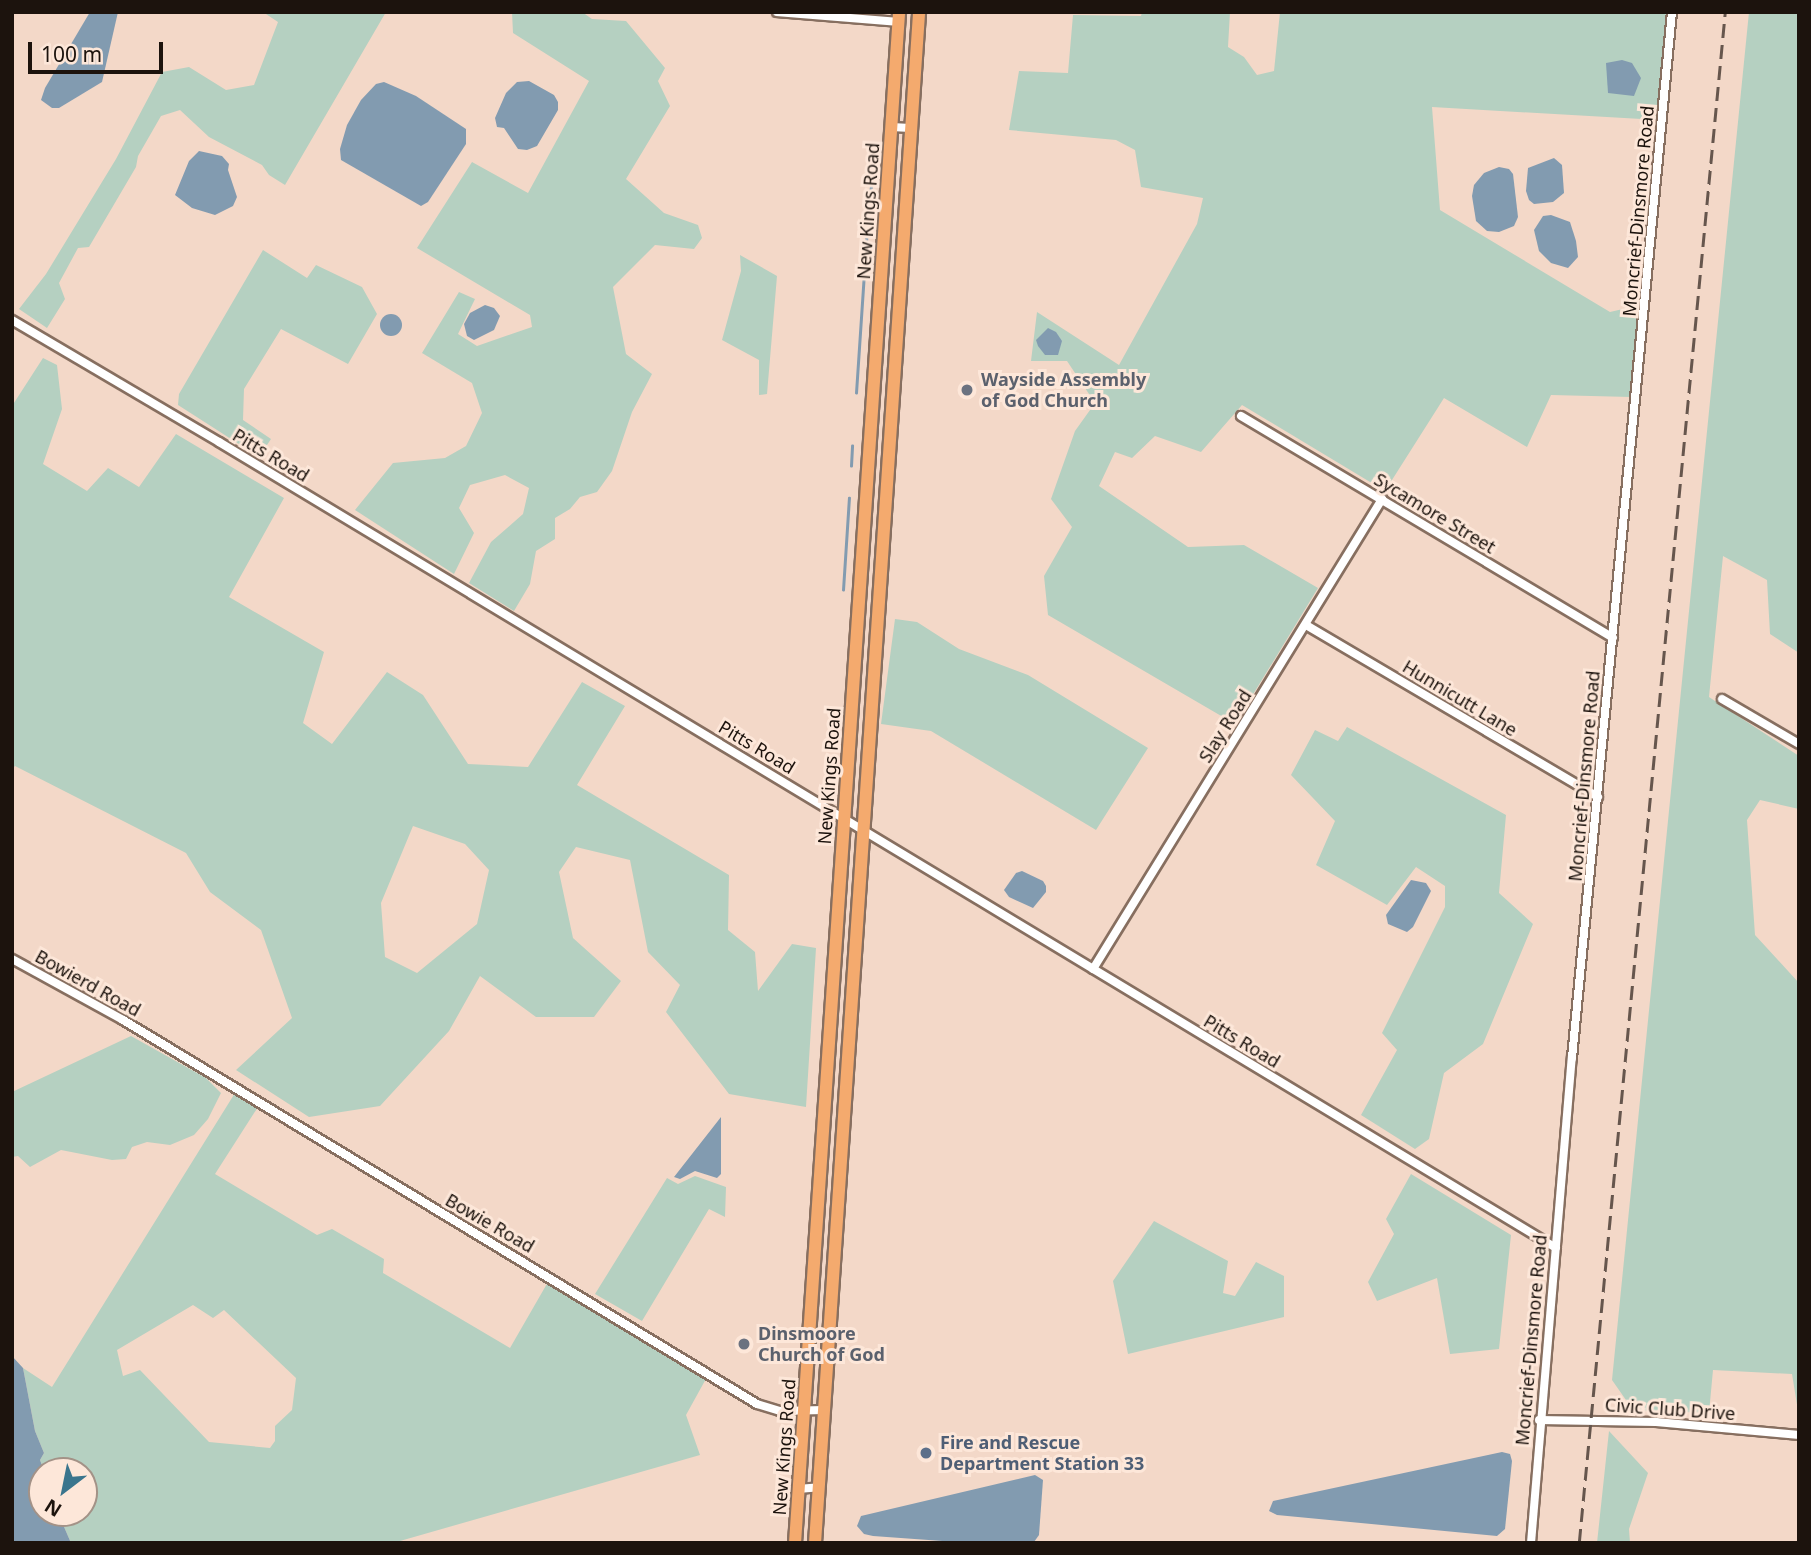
<!DOCTYPE html>
<style>
body{margin:0}
#map{position:relative;width:1811px;height:1555px;overflow:hidden;background:#f3d8c8;font-family:"Noto Sans",sans-serif}
div>[style]{position:absolute}
[style*='--x']{left:calc(var(--x)*1px);top:calc(var(--y)*1px);width:calc(var(--w)*1px);rotate:calc(var(--a)*1deg)}
.green>*{inset:0;background:#b5d0c1}
.water>*{inset:0;background:#829bb0}
.round{border-radius:50%}
.stream>*{height:2.5px;margin:-1.25px;padding:0 1.25px;transform-origin:1.25px;border-radius:1.25px;background:#829bb0}
.roads{filter:drop-shadow(2px 0 #876f60) drop-shadow(-2px 0 #876f60) drop-shadow(0 2px #876f60) drop-shadow(0 -2px #876f60)}
.minor>*{height:8px;margin:-4px;padding:0 4px;transform-origin:4px;border-radius:4px;background:#fff}
.trunk>*{height:12px;margin:-6px;padding:0 6px;transform-origin:6px;border-radius:6px;background:#f4aa6e}
.rail>*{height:2.5px;margin-top:-1.25px;transform-origin:0;background:repeating-linear-gradient(90deg,#66564d 0 14px,transparent 0 21px)}
.dots>*{width:19px;height:19px;translate:-50% -50%;box-sizing:border-box;border:4px solid #fde7d9;border-radius:50%}
span{translate:-50% -50%;white-space:nowrap;text-align:center;line-height:1.15;-webkit-text-stroke:6px #fde7d9;paint-order:stroke}
.street-label{font-size:18px;color:#1c130d}
.worship-label{font-size:18px;color:#5b616d;font-weight:700}
.left{translate:0 -50%;text-align:left}
.service-label{font-size:18px;color:#4e5e75;font-weight:700}
.frame{position:absolute;inset:0;border:14px solid #1c130d;pointer-events:none}
.north{position:absolute;left:28px;top:1457px;width:70px;height:70px;box-sizing:border-box;background:#fde7d9;border:2px solid #a39287;border-radius:50%;rotate:212deg;font-size:19px;font-weight:700;line-height:28px;text-align:center;color:#1c130d}
.north::after{content:'';display:block;margin:auto;width:24px;height:32px;background:#3a758d;clip-path:polygon(50% 0,100% 100%,50% 72%,0 100%)}
.scale{position:absolute;left:28px;top:42px;width:135px;height:32px;box-sizing:border-box;border:4px solid #1c130d;border-top:0;padding-left:9px;font-size:21px;line-height:24px;white-space:nowrap;color:#1c130d;-webkit-text-stroke:5px #fde7d9;paint-order:stroke}
</style>
<div id="map">
<div class="green">
<div style="clip-path:polygon(263px 12px,386px 12px,285px 185px,269px 175px,262px 165px,209px 137px,180px 110px,161px 116px,138px 156px,136px 167px,89px 247px,78px 248px,59px 283px,65px 299px,47px 328px,19px 309px,46px 274px,116px 159px,162px 72px,189px 67px,226px 90px,254px 85px,278px 22px)"></div>
<div style="clip-path:polygon(512px 12px,582px 12px,592px 19px,626px 21px,665px 68px,658px 81px,670px 106px,626px 179px,664px 213px,698px 225px,702px 238px,694px 249px,655px 245px,613px 287px,626px 354px,652px 374px,632px 412px,612px 471px,597px 492px,580px 497px,570px 509px,555px 518px,555px 539px,536px 551px,530px 584px,514px 611px,469px 583px,491px 542px,523px 514px,529px 488px,505px 475px,470px 485px,459px 508px,474px 533px,454px 574px,355px 510px,393px 463px,445px 458px,466px 446px,482px 413px,472px 383px,422px 353px,459px 292px,475px 299px,458px 334px,477px 346px,532px 327px,530px 315px,417px 248px,472px 162px,528px 193px,589px 81px,513px 33px)"></div>
<div style="clip-path:polygon(1142px 12px,1230px 12px,1228px 47px,1244px 57px,1257px 75px,1274px 71px,1280px 12px,1668px 12px,1659px 120px,1432px 107px,1440px 210px,1610px 312px,1640px 305px,1631px 397px,1551px 395px,1527px 447px,1444px 398px,1385px 491px,1242px 405px,1201px 452px,1155px 436px,1132px 458px,1115px 452px,1099px 486px,1188px 547px,1244px 545px,1318px 588px,1235px 724px,1048px 615px,1044px 576px,1072px 527px,1051px 499px,1075px 431px,1095px 403px,1067px 361px,1031px 361px,1037px 312px,1119px 365px,1197px 224px,1203px 198px,1141px 187px,1135px 150px,1116px 140px,1009px 130px,1019px 71px,1068px 73px,1073px 15px,1141px 16px)"></div>
<div style="clip-path:polygon(1749px 12px,1799px 12px,1799px 653px,1770px 634px,1767px 580px,1723px 556px,1709px 697px,1799px 756px,1799px 809px,1760px 800px,1747px 820px,1755px 935px,1799px 983px,1799px 1417px,1792px 1374px,1713px 1370px,1709px 1413px,1633px 1410px,1612px 1380px)"></div>
<div style="clip-path:polygon(263px 250px,307px 278px,316px 265px,362px 287px,377px 314px,348px 364px,281px 329px,244px 389px,243px 420px,271px 439px,259px 457px,178px 405px,179px 394px)"></div>
<div style="clip-path:polygon(740px 255px,777px 276px,767px 394px,759px 395px,759px 360px,722px 340px,741px 271px)"></div>
<div style="clip-path:polygon(evenodd,43px 358px,57px 365px,62px 409px,43px 464px,87px 491px,108px 468px,139px 487px,176px 434px,284px 498px,229px 597px,324px 652px,303px 723px,332px 744px,387px 672px,423px 695px,468px 764px,528px 767px,582px 682px,625px 706px,577px 785px,729px 875px,728px 930px,755px 952px,758px 991px,792px 944px,816px 948px,806px 1107px,729px 1094px,666px 1012px,680px 985px,648px 952px,630px 860px,576px 847px,559px 872px,573px 938px,621px 981px,594px 1017px,536px 1017px,480px 976px,449px 1031px,380px 1106px,309px 1117px,236px 1070px,292px 1018px,261px 930px,210px 892px,186px 853px,15px 766px,12px 769px,12px 406px,43px 358px,413px 826px,465px 844px,489px 870px,477px 924px,417px 973px,385px 957px,381px 903px,413px 826px)"></div>
<div style="clip-path:polygon(895px 619px,917px 622px,959px 649px,1028px 675px,1148px 748px,1096px 830px,931px 731px,881px 724px)"></div>
<div style="clip-path:polygon(1347px 727px,1506px 815px,1499px 893px,1533px 924px,1483px 1044px,1444px 1073px,1429px 1139px,1415px 1149px,1361px 1115px,1397px 1050px,1382px 1033px,1445px 907px,1445px 886px,1416px 867px,1387px 905px,1316px 865px,1335px 821px,1291px 775px,1315px 730px,1338px 741px)"></div>
<div style="clip-path:polygon(131px 1036px,206px 1078px,221px 1093px,208px 1119px,194px 1135px,170px 1145px,147px 1142px,132px 1147px,126px 1159px,112px 1160px,61px 1150px,30px 1167px,18px 1156px,12px 1157px,12px 1092px)"></div>
<div style="clip-path:polygon(evenodd,235px 1093px,258px 1107px,215px 1174px,317px 1235px,332px 1229px,384px 1259px,383px 1273px,510px 1348px,548px 1282px,707px 1377px,686px 1415px,700px 1455px,393px 1543px,71px 1543px,58px 1513px,84px 1513px,84px 1471px,44px 1471px,40px 1460px,44px 1453px,35px 1431px,23px 1368px,52px 1387px,235px 1093px,193px 1305px,213px 1318px,224px 1310px,296px 1378px,292px 1410px,275px 1426px,275px 1441px,270px 1448px,209px 1442px,140px 1370px,123px 1376px,117px 1350px,193px 1305px)"></div>
<div style="clip-path:polygon(1411px 1174px,1511px 1235px,1499px 1349px,1450px 1354px,1437px 1278px,1377px 1301px,1368px 1282px,1394px 1234px,1386px 1219px)"></div>
<div style="clip-path:polygon(695px 1176px,726px 1187px,725px 1217px,709px 1209px,642px 1321px,595px 1294px,667px 1178px,678px 1184px)"></div>
<div style="clip-path:polygon(1154px 1221px,1228px 1261px,1223px 1293px,1235px 1296px,1256px 1262px,1284px 1276px,1284px 1317px,1128px 1354px,1113px 1281px)"></div>
<div style="clip-path:polygon(1609px 1431px,1648px 1473px,1629px 1529px,1630px 1543px,1597px 1543px)"></div>
</div>
<div class="water">
<div style="clip-path:polygon(90px 12px,118px 12px,102px 82px,59px 108px,52px 108px,41px 100px,45px 88px)"></div>
<div style="clip-path:polygon(1622px 60px,1632px 63px,1641px 78px,1634px 96px,1608px 93px,1606px 63px)"></div>
<div style="clip-path:polygon(529px 81px,554px 95px,558px 102px,558px 110px,537px 146px,527px 150px,518px 149px,504px 128px,497px 127px,495px 118px,506px 93px,517px 82px)"></div>
<div style="clip-path:polygon(384px 82px,416px 96px,466px 129px,466px 144px,428px 202px,421px 206px,341px 160px,340px 149px,347px 125px,361px 100px,376px 84px)"></div>
<div style="clip-path:polygon(199px 151px,222px 156px,229px 164px,228px 170px,237px 197px,233px 206px,215px 215px,192px 208px,175px 195px,189px 161px)"></div>
<div style="clip-path:polygon(1554px 158px,1562px 165px,1564px 193px,1553px 202px,1534px 204px,1529px 200px,1526px 191px,1528px 168px)"></div>
<div style="clip-path:polygon(1499px 167px,1509px 169px,1513px 174px,1518px 217px,1514px 226px,1499px 232px,1487px 231px,1476px 221px,1472px 196px,1474px 185px,1484px 173px)"></div>
<div style="clip-path:polygon(1551px 215px,1570px 222px,1576px 241px,1578px 257px,1568px 268px,1551px 263px,1539px 251px,1534px 230px,1543px 216px)"></div>
<div style="clip-path:polygon(485px 305px,494px 308px,500px 316px,494px 330px,474px 340px,467px 336px,464px 324px,470px 313px)"></div>
<div class="round" style="left:380px;top:314px;width:22px;height:22px"></div>
<div style="clip-path:polygon(1048px 328px,1056px 332px,1062px 341px,1058px 355px,1045px 355px,1038px 346px,1036px 340px)"></div>
<div style="clip-path:polygon(1022px 871px,1043px 881px,1046px 886px,1046px 892px,1033px 908px,1009px 897px,1004px 890px,1016px 873px)"></div>
<div style="clip-path:polygon(1411px 880px,1426px 883px,1431px 891px,1413px 927px,1407px 932px,1388px 924px,1386px 915px)"></div>
<div style="clip-path:polygon(721px 1117px,721px 1174px,717px 1178px,695px 1171px,680px 1179px,674px 1177px)"></div>
<div style="clip-path:polygon(12px 1356px,23px 1368px,35px 1431px,44px 1453px,40px 1460px,44px 1471px,42px 1513px,58px 1513px,71px 1543px,12px 1543px)"></div>
<div style="clip-path:polygon(1502px 1452px,1510px 1454px,1512px 1461px,1505px 1529px,1497px 1536px,1277px 1515px,1269px 1511px,1273px 1501px)"></div>
<div style="clip-path:polygon(1035px 1475px,1043px 1480px,1039px 1535px,1034px 1542px,970px 1543px,873px 1536px,864px 1534px,857px 1526px,861px 1516px)"></div>
</div>
<div class="stream">
<div style="--x:868;--y:214;--w:47;--a:-83.9"></div>
<div style="--x:856;--y:393;--w:165;--a:-86.2"></div>
<div style="--x:851;--y:466;--w:20;--a:-87"></div>
<div style="--x:843;--y:590;--w:92;--a:-86.3"></div>
</div>
<div class="roads">
<div class="minor">
<div style="--x:777;--y:12;--w:122;--a:4.7"></div>
<div style="--x:891;--y:127;--w:20;--a:3"></div>
<div style="--x:12;--y:320;--w:240;--a:30.5"></div>
<div style="--x:219;--y:442;--w:1561;--a:31.08"></div>
<div style="--x:1241;--y:416;--w:433;--a:30.8"></div>
<div style="--x:1306;--y:625;--w:339;--a:30.5"></div>
<div style="--x:1722;--y:699;--w:89;--a:30.3"></div>
<div style="--x:12;--y:959;--w:127;--a:28.8"></div>
<div style="--x:123;--y:1020;--w:741;--a:31.2"></div>
<div style="--x:757;--y:1404;--w:24;--a:17"></div>
<div style="--x:780;--y:1411;--w:44;--a:-1.3"></div>
<div style="--x:1093;--y:969;--w:552;--a:-58.41"></div>
<div style="--x:1539;--y:1420;--w:117;--a:1"></div>
<div style="--x:1656;--y:1422;--w:144;--a:5.2"></div>
<div style="--x:798;--y:1489;--w:21;--a:-5"></div>
<div style="--x:1531;--y:1543;--w:487;--a:-85.2"></div>
<div style="--x:1572;--y:1058;--w:1051;--a:-84.54"></div>
</div>
<div class="trunk">
<div style="--x:795;--y:1543;--w:1535;--a:-86.11"></div>
<div style="--x:815;--y:1543;--w:1535;--a:-86.11"></div>
</div>
</div>
<div class="rail">
<div style="--x:1579;--y:1543;--w:1538;--a:-84.55"></div>
</div>
<div class="dots">
<div style="left:967px;top:390px;background:#6b7280"></div>
<div style="left:744px;top:1344px;background:#6b7280"></div>
<div style="left:926px;top:1453px;background:#5c6f8a"></div>
</div>
<div class="street-label">
<span style="left:868px;top:211px;rotate:-86deg">New Kings Road</span>
<span style="left:1638px;top:211px;rotate:-85deg">Moncrief-Dinsmore Road</span>
<span style="left:271px;top:455px;rotate:31deg">Pitts Road</span>
<span style="left:1435px;top:513px;rotate:31deg">Sycamore Street</span>
<span style="left:1460px;top:698px;rotate:31deg">Hunnicutt Lane</span>
<span style="left:1225px;top:726px;rotate:-58deg">Slay Road</span>
<span style="left:757px;top:747px;rotate:31deg">Pitts Road</span>
<span style="left:829px;top:776px;rotate:-86deg">New Kings Road</span>
<span style="left:1584px;top:776px;rotate:-85deg">Moncrief-Dinsmore Road</span>
<span style="left:88px;top:983px;rotate:29deg">Bowierd Road</span>
<span style="left:1242px;top:1041px;rotate:31deg">Pitts Road</span>
<span style="left:490px;top:1223px;rotate:30deg">Bowie Road</span>
<span style="left:1531px;top:1340px;rotate:-85deg">Moncrief-Dinsmore Road</span>
<span style="left:1670px;top:1409px;rotate:4deg">Civic Club Drive</span>
<span style="left:784px;top:1447px;rotate:-86deg">New Kings Road</span>
</div>
<div class="worship-label">
<span class="left" style="left:981px;top:390px">Wayside Assembly<br>of God Church</span>
<span class="left" style="left:758px;top:1344px">Dinsmoore<br>Church of God</span>
</div>
<div class="service-label">
<span class="left" style="left:940px;top:1453px">Fire and Rescue<br>Department Station 33</span>
</div>
<div class="frame"></div>
<div class="north">N</div>
<div class="scale">100 m</div>
</div>
